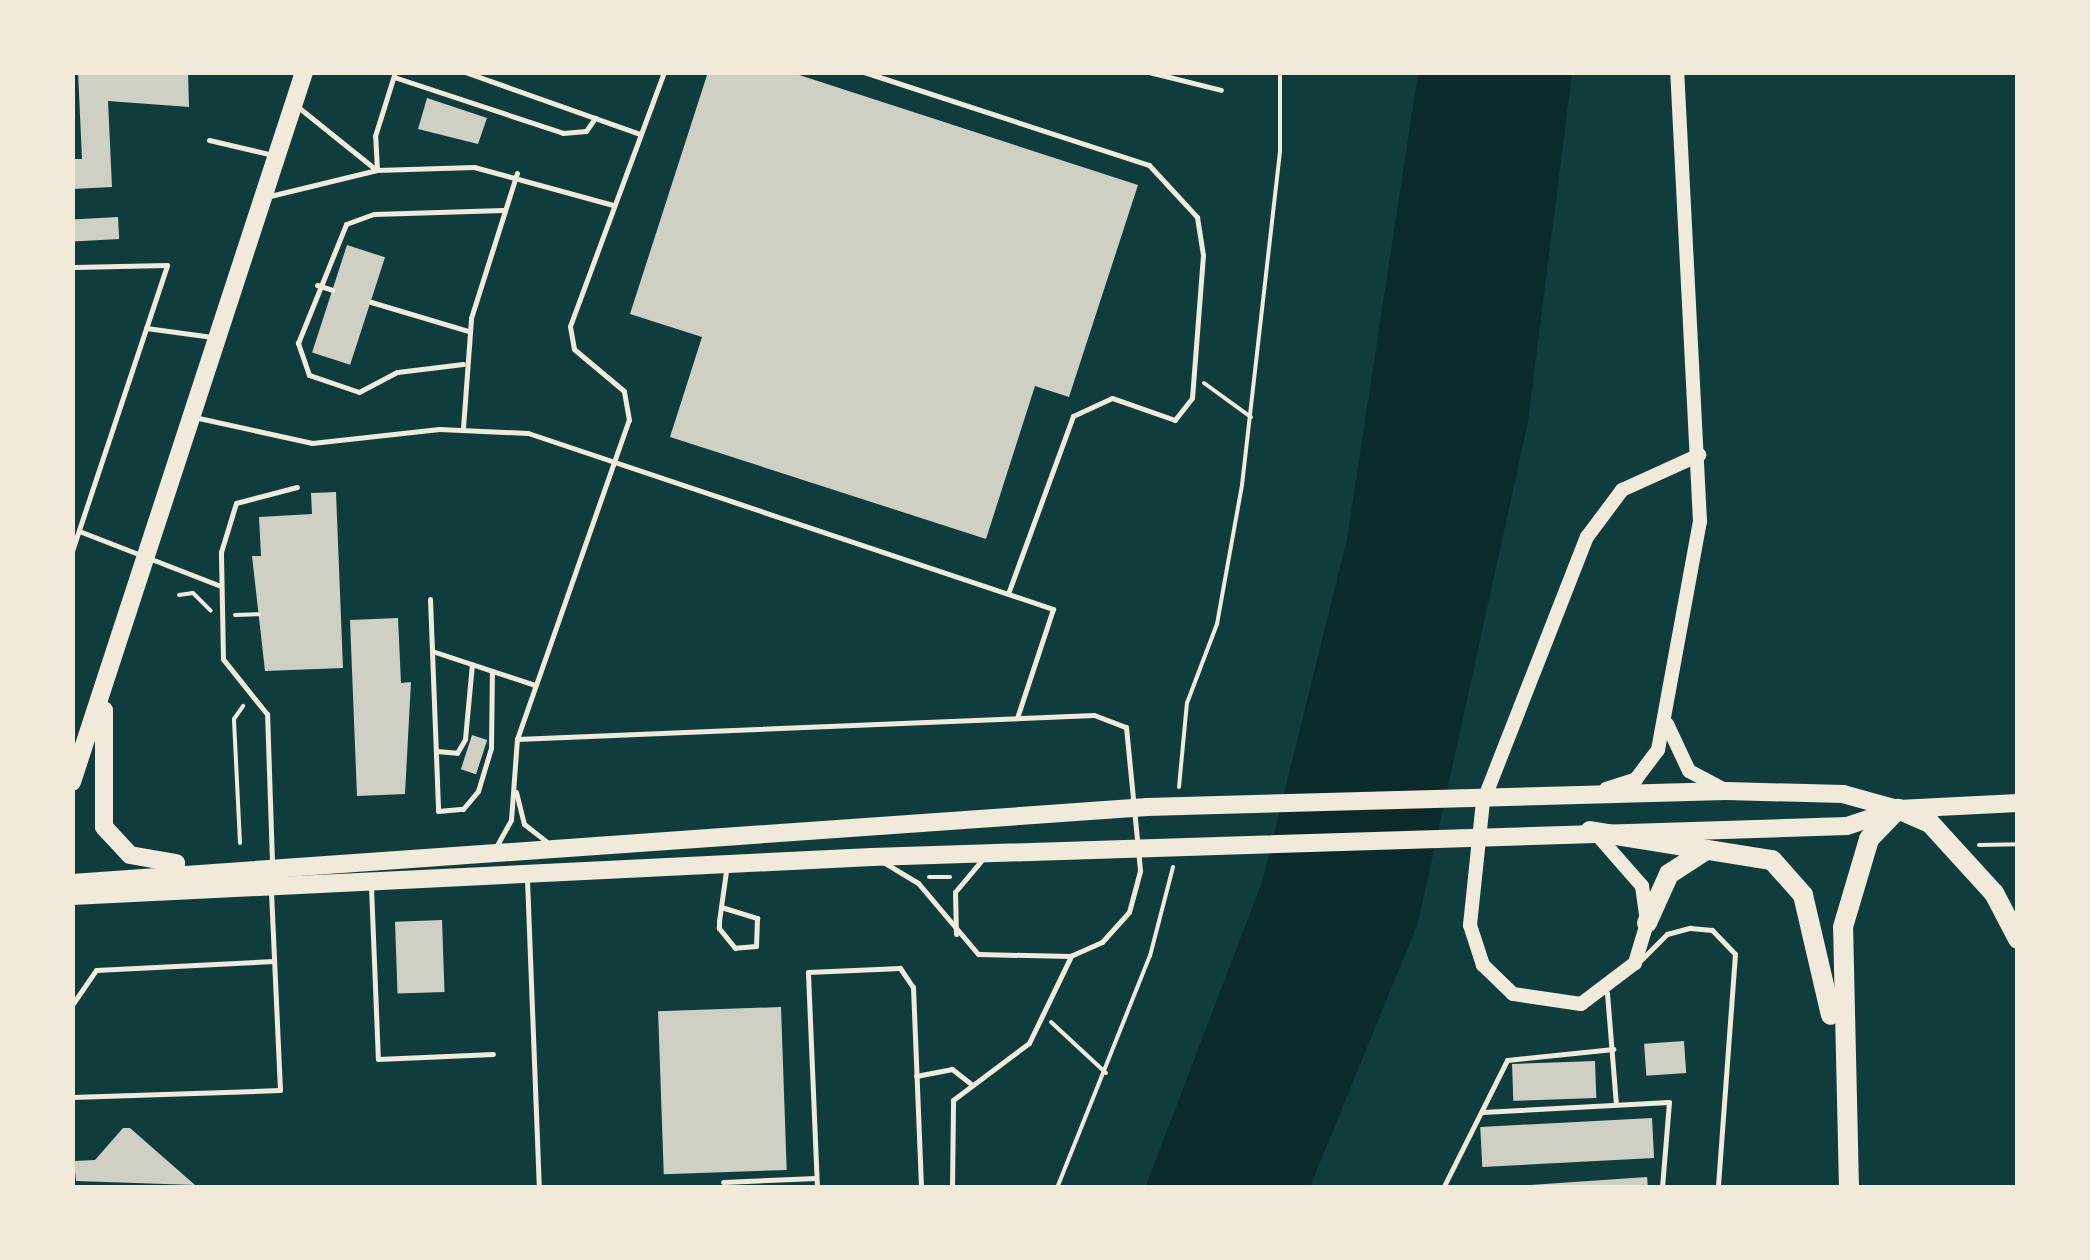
<!DOCTYPE html>
<style>
body{margin:0}
#map{position:relative;width:2090px;height:1260px;overflow:hidden;background:#0f3d3e;font-family:"Nunito Sans",sans-serif}
div>[style]{position:absolute}
[style*='--x']{left:calc(var(--x)*1px);top:calc(var(--y)*1px);width:calc(var(--w)*1px);rotate:calc(var(--a)*1deg)}
.water>*{inset:0;background:#0a2a2b}
.building>*{inset:0;background:#cfcfc3;transform-origin:0 0}
.path>*{height:4px;margin:-2px;padding:0 2px;transform-origin:2px;border-radius:2px;background:#f1e9da}
.service>*{height:5px;margin:-2.5px;padding:0 2.5px;transform-origin:2.5px;border-radius:2.5px;background:#f1e9da}
.tertiary>*{height:14px;margin:-7px;padding:0 7px;transform-origin:7px;border-radius:7px;background:#f1e9da}
.primary>*{height:18px;margin:-9px;padding:0 9px;transform-origin:9px;border-radius:9px;background:#f1e9da}
.motorway>*{height:20px;margin:-10px;padding:0 10px;transform-origin:10px;border-radius:10px;background:#f1e9da}
span{translate:-50% -50%;white-space:nowrap;text-align:center;line-height:1.15;-webkit-text-stroke:8px #f1e9da;paint-order:stroke}
.frame{position:absolute;inset:0;border:75px solid #f1e9da;pointer-events:none}
</style>
<div id="map">
<div class="water">
<div style="clip-path:polygon(1418px 73px,1572px 73px,1528px 422px,1418px 923px,1310px 1187px,1145px 1188px,1262px 882px,1347px 539px)"></div>
</div>
<div class="building">
<div style="clip-path:polygon(78px 72px,188px 72px,189px 107px,108px 101px,112px 187px,72px 189px,72px 159px,82px 159px)"></div>
<div style="clip-path:polygon(708px 72px,790px 72px,1138px 185px,1069px 397px,1035px 386px,986px 539px,670px 437px,702px 337px,630px 314px)"></div>
<div style="clip-path:polygon(427px 98px,487px 118px,478px 144px,418px 129px)"></div>
<div style="left:118px;top:217px;width:22px;height:46px;rotate:87deg"></div>
<div style="left:347px;top:245px;width:40px;height:113px;rotate:18deg"></div>
<div style="clip-path:polygon(336px 492px,343px 668px,265px 671px,252px 556px,261px 556px,259px 517px,312px 514px,311px 493px)"></div>
<div style="clip-path:polygon(398px 618px,401px 683px,411px 682px,405px 794px,357px 796px,350px 620px)"></div>
<div style="left:472px;top:735px;width:16px;height:36px;rotate:18deg"></div>
<div style="left:442px;top:920px;width:72px;height:47px;rotate:88deg"></div>
<div style="left:781px;top:1007px;width:163px;height:123px;rotate:88deg"></div>
<div style="left:1684px;top:1041px;width:32px;height:40px;rotate:86deg"></div>
<div style="left:1595px;top:1061px;width:37px;height:83px;rotate:88deg"></div>
<div style="left:1652px;top:1118px;width:40px;height:172px;rotate:87deg"></div>
<div style="clip-path:polygon(123px 1128px,130px 1128px,195px 1185px,76px 1181px,74px 1161px,95px 1160px)"></div>
<div style="clip-path:polygon(1647px 1177px,1648px 1188px,1530px 1188px,1530px 1185px)"></div>
</div>
<div class="path">
<div style="--x:1204;--y:383;--w:58;--a:35.9"></div>
<div style="--x:179;--y:595;--w:14;--a:-8"></div>
<div style="--x:193;--y:593;--w:25;--a:45"></div>
<div style="--x:235;--y:615;--w:24;--a:-2"></div>
<div style="--x:1179;--y:787;--w:84;--a:-84.6"></div>
<div style="--x:1187;--y:703;--w:85;--a:-69.2"></div>
<div style="--x:1217;--y:624;--w:141;--a:-79.8"></div>
<div style="--x:1242;--y:485;--w:336;--a:-83.5"></div>
<div style="--x:1280;--y:151;--w:79;--a:-90"></div>
<div style="--x:240;--y:843;--w:124;--a:-92.8"></div>
<div style="--x:234;--y:719;--w:16;--a:-55"></div>
<div style="--x:1979;--y:845;--w:39;--a:-1"></div>
<div style="--x:929;--y:877;--w:21;--a:0"></div>
<div style="--x:1051;--y:1022;--w:75;--a:42.8"></div>
<div style="--x:1057;--y:1188;--w:250;--a:-68.2"></div>
<div style="--x:1150;--y:956;--w:92;--a:-75.5"></div>
</div>
<div class="service">
<div style="--x:465;--y:72;--w:186;--a:19.5"></div>
<div style="--x:864;--y:72;--w:300;--a:18.1"></div>
<div style="--x:1149;--y:165;--w:71;--a:47.3"></div>
<div style="--x:1197;--y:217;--w:38;--a:81"></div>
<div style="--x:1203;--y:255;--w:143;--a:94.4"></div>
<div style="--x:1192;--y:398;--w:28;--a:128"></div>
<div style="--x:1175;--y:420;--w:67;--a:-160.8"></div>
<div style="--x:1112;--y:398;--w:43;--a:155.2"></div>
<div style="--x:1073;--y:416;--w:189;--a:110.1"></div>
<div style="--x:1149;--y:72;--w:74;--a:14"></div>
<div style="--x:394;--y:77;--w:178;--a:18.3"></div>
<div style="--x:563;--y:133;--w:23;--a:-5"></div>
<div style="--x:586;--y:131;--w:16;--a:-55"></div>
<div style="--x:298;--y:107;--w:97;--a:38.8"></div>
<div style="--x:209;--y:140;--w:66;--a:13.2"></div>
<div style="--x:377;--y:170;--w:34;--a:-93"></div>
<div style="--x:375;--y:136;--w:67;--a:-72.6"></div>
<div style="--x:270;--y:196;--w:110;--a:-13.7"></div>
<div style="--x:377;--y:170;--w:97;--a:-1.8"></div>
<div style="--x:474;--y:167;--w:144;--a:15.3"></div>
<div style="--x:317;--y:285;--w:16;--a:18"></div>
<div style="--x:371;--y:302;--w:101;--a:16.6"></div>
<div style="--x:146;--y:328;--w:67;--a:7.8"></div>
<div style="--x:463;--y:364;--w:66;--a:173.1"></div>
<div style="--x:397;--y:372;--w:43;--a:152.2"></div>
<div style="--x:359;--y:392;--w:53;--a:-161.2"></div>
<div style="--x:309;--y:375;--w:34;--a:-109"></div>
<div style="--x:298;--y:343;--w:128;--a:-68"></div>
<div style="--x:346;--y:224;--w:30;--a:-20"></div>
<div style="--x:374;--y:214;--w:129;--a:-1.8"></div>
<div style="--x:194;--y:417;--w:121;--a:12.4"></div>
<div style="--x:312;--y:443;--w:128;--a:-6.3"></div>
<div style="--x:439;--y:429;--w:89;--a:2.6"></div>
<div style="--x:528;--y:433;--w:554;--a:18.53"></div>
<div style="--x:1053;--y:609;--w:115;--a:108.3"></div>
<div style="--x:463;--y:428;--w:110;--a:-85.8"></div>
<div style="--x:471;--y:318;--w:152;--a:-72.4"></div>
<div style="--x:79;--y:531;--w:152;--a:21.2"></div>
<div style="--x:72;--y:551;--w:301;--a:-71.6"></div>
<div style="--x:167;--y:265;--w:93;--a:178.8"></div>
<div style="--x:430;--y:599;--w:212;--a:87.8"></div>
<div style="--x:438;--y:811;--w:25;--a:-5"></div>
<div style="--x:463;--y:809;--w:23;--a:-50"></div>
<div style="--x:478;--y:791;--w:45;--a:-73.2"></div>
<div style="--x:491;--y:748;--w:77;--a:-89.3"></div>
<div style="--x:432;--y:651;--w:108;--a:18.3"></div>
<div style="--x:517;--y:739;--w:577;--a:-2.38"></div>
<div style="--x:1094;--y:715;--w:34;--a:21"></div>
<div style="--x:1126;--y:727;--w:145;--a:84.4"></div>
<div style="--x:1140;--y:871;--w:42;--a:105"></div>
<div style="--x:1129;--y:912;--w:40;--a:132"></div>
<div style="--x:1102;--y:942;--w:34;--a:156"></div>
<div style="--x:1071;--y:956;--w:93;--a:-178.8"></div>
<div style="--x:978;--y:954;--w:93;--a:-130.2"></div>
<div style="--x:918;--y:883;--w:39;--a:-149"></div>
<div style="--x:436;--y:751;--w:21;--a:5"></div>
<div style="--x:457;--y:753;--w:16;--a:-60"></div>
<div style="--x:465;--y:739;--w:75;--a:-84.7"></div>
<div style="--x:516;--y:792;--w:33;--a:76"></div>
<div style="--x:524;--y:824;--w:29;--a:38"></div>
<div style="--x:496;--y:847;--w:31;--a:-61"></div>
<div style="--x:511;--y:820;--w:81;--a:-85.8"></div>
<div style="--x:517;--y:739;--w:338;--a:-70.7"></div>
<div style="--x:629;--y:420;--w:29;--a:-100"></div>
<div style="--x:624;--y:391;--w:65;--a:-140"></div>
<div style="--x:574;--y:349;--w:23;--a:-100"></div>
<div style="--x:570;--y:326;--w:271;--a:-69.7"></div>
<div style="--x:272;--y:862;--w:148;--a:-91.9"></div>
<div style="--x:267;--y:714;--w:70;--a:-128.7"></div>
<div style="--x:223;--y:659;--w:107;--a:-91.1"></div>
<div style="--x:221;--y:552;--w:51;--a:-73"></div>
<div style="--x:236;--y:503;--w:63;--a:-14.7"></div>
<div style="--x:527;--y:879;--w:309;--a:87.8"></div>
<div style="--x:371;--y:887;--w:172;--a:87.7"></div>
<div style="--x:378;--y:1059;--w:115;--a:-2.5"></div>
<div style="--x:721;--y:907;--w:38;--a:17"></div>
<div style="--x:757;--y:918;--w:28;--a:92"></div>
<div style="--x:756;--y:946;--w:21;--a:175"></div>
<div style="--x:735;--y:948;--w:26;--a:-129"></div>
<div style="--x:719;--y:928;--w:7;--a:-90"></div>
<div style="--x:719;--y:921;--w:50;--a:-82"></div>
<div style="--x:956;--y:934;--w:42;--a:-91.4"></div>
<div style="--x:955;--y:892;--w:40;--a:-50"></div>
<div style="--x:1641;--y:960;--w:37;--a:-45"></div>
<div style="--x:1667;--y:934;--w:24;--a:-15"></div>
<div style="--x:1690;--y:928;--w:22;--a:5"></div>
<div style="--x:1712;--y:930;--w:33;--a:46"></div>
<div style="--x:1735;--y:954;--w:235;--a:94.2"></div>
<div style="--x:1607;--y:993;--w:111;--a:85.4"></div>
<div style="--x:72;--y:1005;--w:42;--a:-55.6"></div>
<div style="--x:96;--y:970;--w:178;--a:-2.9"></div>
<div style="--x:916;--y:1076;--w:37;--a:-11"></div>
<div style="--x:952;--y:1069;--w:23;--a:38"></div>
<div style="--x:72;--y:1097;--w:208;--a:-1.9"></div>
<div style="--x:280;--y:1090;--w:199;--a:-92.6"></div>
<div style="--x:1482;--y:1112;--w:187;--a:-3.1"></div>
<div style="--x:1669;--y:1102;--w:86;--a:94.7"></div>
<div style="--x:723;--y:1182;--w:93;--a:-2.5"></div>
<div style="--x:817;--y:1188;--w:216;--a:-92.4"></div>
<div style="--x:808;--y:972;--w:92;--a:-2.5"></div>
<div style="--x:900;--y:968;--w:23;--a:56"></div>
<div style="--x:913;--y:987;--w:201;--a:87.7"></div>
<div style="--x:952;--y:1188;--w:88;--a:-89.3"></div>
<div style="--x:953;--y:1100;--w:95;--a:-36.9"></div>
<div style="--x:1029;--y:1043;--w:97;--a:-64.2"></div>
<div style="--x:1443;--y:1188;--w:143;--a:-63.4"></div>
<div style="--x:1507;--y:1060;--w:107;--a:-5.9"></div>
</div>
<div class="tertiary">
<div style="--x:1667;--y:724;--w:52;--a:64.9"></div>
<div style="--x:1689;--y:771;--w:41;--a:27.8"></div>
<div style="--x:1606;--y:789;--w:32;--a:-18"></div>
<div style="--x:1636;--y:779;--w:36;--a:-53"></div>
<div style="--x:1658;--y:750;--w:232;--a:-79.6"></div>
<div style="--x:1700;--y:522;--w:451;--a:-92.9"></div>
<div style="--x:1599;--y:837;--w:65;--a:48.7"></div>
<div style="--x:1642;--y:886;--w:37;--a:82"></div>
<div style="--x:1647;--y:923;--w:42;--a:106.7"></div>
<div style="--x:1635;--y:963;--w:68;--a:142.8"></div>
<div style="--x:1581;--y:1004;--w:69;--a:-171.6"></div>
<div style="--x:1513;--y:994;--w:42;--a:-136"></div>
<div style="--x:1483;--y:965;--w:42;--a:-108"></div>
<div style="--x:1470;--y:925;--w:124;--a:-84"></div>
<div style="--x:1483;--y:802;--w:285;--a:-68.6"></div>
<div style="--x:1587;--y:537;--w:59;--a:-53.3"></div>
<div style="--x:1622;--y:490;--w:85;--a:-24.4"></div>
</div>
<div class="primary">
<div style="--x:104;--y:710;--w:117;--a:90"></div>
<div style="--x:104;--y:827;--w:38;--a:47"></div>
<div style="--x:130;--y:855;--w:47;--a:9.9"></div>
<div style="--x:72;--y:782;--w:747;--a:-71.9"></div>
<div style="--x:72;--y:883;--w:1078;--a:-4.04"></div>
<div style="--x:1147;--y:807;--w:579;--a:-1.58"></div>
<div style="--x:1726;--y:791;--w:117;--a:1.5"></div>
<div style="--x:1843;--y:794;--w:56;--a:15.5"></div>
<div style="--x:72;--y:896;--w:801;--a:-2.79"></div>
<div style="--x:872;--y:857;--w:975;--a:-1.82"></div>
<div style="--x:1847;--y:826;--w:54;--a:-18.4"></div>
<div style="--x:1898;--y:809;--w:120;--a:-2.9"></div>
</div>
<div class="motorway">
<div style="--x:1590;--y:831;--w:184;--a:9.1"></div>
<div style="--x:1772;--y:860;--w:47;--a:48.5"></div>
<div style="--x:1803;--y:895;--w:123;--a:76.9"></div>
<div style="--x:1647;--y:923;--w:54;--a:-65.8"></div>
<div style="--x:1669;--y:874;--w:44;--a:-33"></div>
<div style="--x:1849;--y:1188;--w:261;--a:-91.3"></div>
<div style="--x:1843;--y:927;--w:92;--a:-73.5"></div>
<div style="--x:1869;--y:839;--w:42;--a:-46"></div>
<div style="--x:1898;--y:809;--w:35;--a:24"></div>
<div style="--x:1930;--y:823;--w:95;--a:47.6"></div>
<div style="--x:1994;--y:893;--w:52;--a:62.4"></div>
</div>
<div class="frame"></div>
</div>
